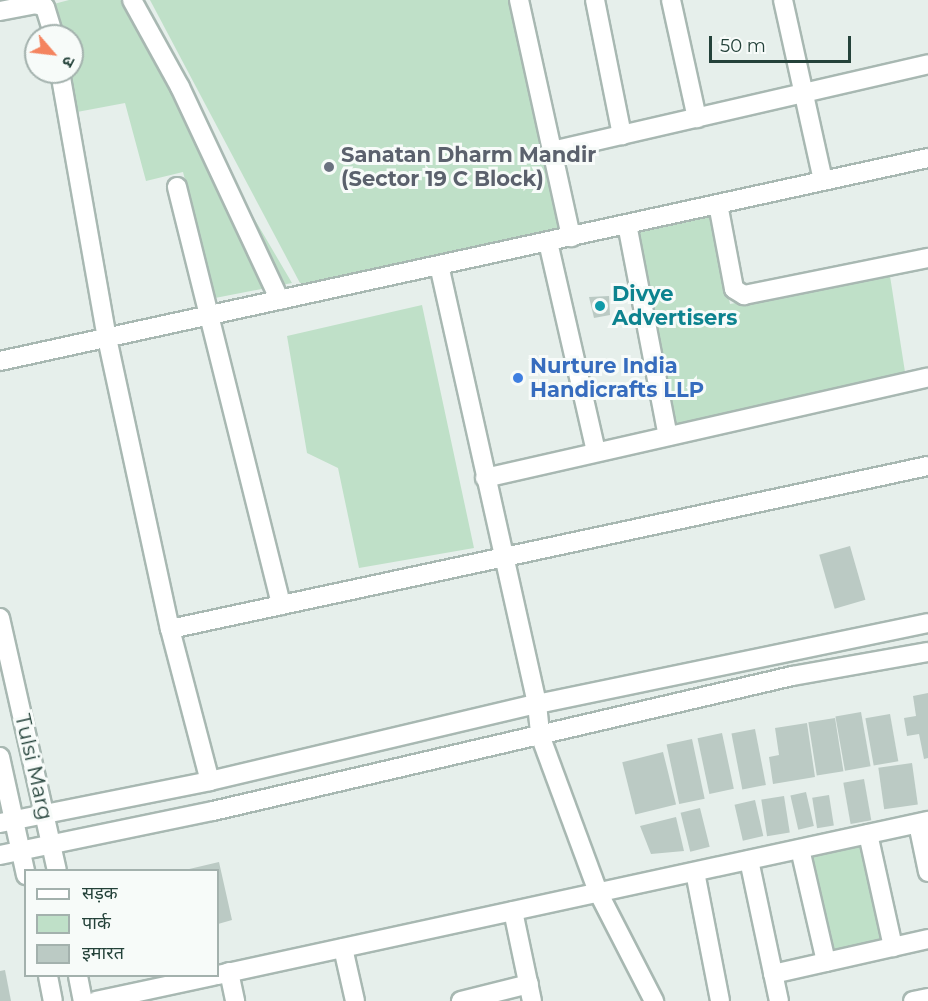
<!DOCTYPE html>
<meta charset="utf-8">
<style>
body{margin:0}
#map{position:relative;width:928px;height:1001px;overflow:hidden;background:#e6efeb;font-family:Montserrat,"Noto Sans Devanagari",sans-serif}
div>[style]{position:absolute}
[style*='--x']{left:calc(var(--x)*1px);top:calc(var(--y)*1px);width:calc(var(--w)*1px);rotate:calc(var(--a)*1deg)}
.green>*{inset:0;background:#bfe0c8;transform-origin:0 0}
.building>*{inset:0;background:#bbcac4;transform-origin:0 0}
.roads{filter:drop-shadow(2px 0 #a8b8b2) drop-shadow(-2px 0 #a8b8b2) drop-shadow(0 2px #a8b8b2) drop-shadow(0 -2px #a8b8b2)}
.minor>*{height:18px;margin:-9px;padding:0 9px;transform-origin:9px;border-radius:9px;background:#fff}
.dots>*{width:16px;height:16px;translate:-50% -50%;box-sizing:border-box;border:3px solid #f7fbf9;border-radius:50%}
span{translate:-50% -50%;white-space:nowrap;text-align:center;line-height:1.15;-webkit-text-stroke:6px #f7fbf9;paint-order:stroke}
.worship-label{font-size:21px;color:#5b616d;font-weight:700}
.left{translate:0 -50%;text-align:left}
.culture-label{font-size:21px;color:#0d838f;font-weight:700}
.shop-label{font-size:21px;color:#366cbe;font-weight:700}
.street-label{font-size:21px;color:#24423a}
.legend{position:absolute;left:24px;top:869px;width:195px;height:108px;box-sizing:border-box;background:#f7fbf9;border:2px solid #a3b1ad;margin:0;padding:8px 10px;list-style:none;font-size:18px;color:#24423a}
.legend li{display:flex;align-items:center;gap:12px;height:30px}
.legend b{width:30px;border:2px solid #a3b1ad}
.north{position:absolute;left:24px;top:24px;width:60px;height:60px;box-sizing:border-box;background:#f7fbf9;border:2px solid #a3b1ad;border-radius:50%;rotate:118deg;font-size:16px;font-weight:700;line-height:24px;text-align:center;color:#24423a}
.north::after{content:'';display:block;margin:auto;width:21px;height:27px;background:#f4845f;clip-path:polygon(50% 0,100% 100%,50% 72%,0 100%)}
.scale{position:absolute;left:709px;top:36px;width:142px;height:27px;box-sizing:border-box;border:3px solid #24423a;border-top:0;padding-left:8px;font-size:18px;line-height:21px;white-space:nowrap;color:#24423a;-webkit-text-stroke:4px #f7fbf9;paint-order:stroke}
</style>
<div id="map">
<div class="green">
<div style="clip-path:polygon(69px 0,126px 0,292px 283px,215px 298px,183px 172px,146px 181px,125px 103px,77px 112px,67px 72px,72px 72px,72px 36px,58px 36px,50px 5px)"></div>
<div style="clip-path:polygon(150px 0,517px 0,571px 237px,326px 289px,300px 283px)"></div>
<div style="clip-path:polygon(712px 215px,730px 304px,890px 276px,905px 372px,676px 426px,637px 232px)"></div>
<div style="clip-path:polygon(422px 305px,474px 548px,359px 568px,338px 468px,307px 453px,287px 336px)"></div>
<div style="left:863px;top:843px;width:99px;height:54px;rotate:78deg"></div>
</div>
<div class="building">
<div style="clip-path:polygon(609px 296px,610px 315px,594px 318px,589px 297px)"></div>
<div style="left:850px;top:546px;width:56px;height:32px;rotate:74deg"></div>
<div style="clip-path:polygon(928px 693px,928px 758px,924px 759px,919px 734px,907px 736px,904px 718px,916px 716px,913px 696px)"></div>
<div style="left:861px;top:712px;width:55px;height:26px;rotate:80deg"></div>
<div style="left:890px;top:714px;width:48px;height:25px;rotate:80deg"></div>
<div style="left:835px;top:718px;width:54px;height:27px;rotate:81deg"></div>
<div style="clip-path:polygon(807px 723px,815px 777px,773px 784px,769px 757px,779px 755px,775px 728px)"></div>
<div style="left:755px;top:729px;width:57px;height:24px;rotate:79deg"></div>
<div style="left:722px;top:733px;width:57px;height:25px;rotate:78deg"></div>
<div style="left:692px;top:739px;width:61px;height:26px;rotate:78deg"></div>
<div style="left:663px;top:752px;width:54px;height:42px;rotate:76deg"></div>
<div style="left:912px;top:763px;width:42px;height:34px;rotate:82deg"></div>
<div style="left:864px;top:779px;width:42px;height:21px;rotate:80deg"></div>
<div style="left:806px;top:792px;width:35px;height:16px;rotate:77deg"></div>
<div style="left:829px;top:795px;width:31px;height:17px;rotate:81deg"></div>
<div style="left:784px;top:796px;width:37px;height:23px;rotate:81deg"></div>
<div style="left:755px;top:800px;width:37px;height:21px;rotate:77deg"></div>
<div style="left:700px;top:808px;width:40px;height:20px;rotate:76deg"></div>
<div style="clip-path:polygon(676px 817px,684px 851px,651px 854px,640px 826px)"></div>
<div style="clip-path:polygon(219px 862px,232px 920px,218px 924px,218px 870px,185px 870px)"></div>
<div style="clip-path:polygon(5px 970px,11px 1001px,0 1001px,0 971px)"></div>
</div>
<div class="roads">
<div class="minor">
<div style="--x:132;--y:0;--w:99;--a:61.1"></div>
<div style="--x:180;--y:87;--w:235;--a:64.9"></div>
<div style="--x:519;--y:0;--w:243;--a:77.6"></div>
<div style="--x:595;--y:0;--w:138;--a:78.7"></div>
<div style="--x:671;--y:0;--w:121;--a:77.6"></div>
<div style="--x:783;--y:0;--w:185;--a:77.5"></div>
<div style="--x:0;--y:11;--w:36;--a:-11"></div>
<div style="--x:35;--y:4;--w:10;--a:17"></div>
<div style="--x:45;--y:7;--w:30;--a:73"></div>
<div style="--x:60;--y:72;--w:270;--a:80"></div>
<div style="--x:107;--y:338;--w:298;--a:77.8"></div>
<div style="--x:170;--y:629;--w:157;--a:75.3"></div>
<div style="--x:552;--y:151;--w:386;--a:-13"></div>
<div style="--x:177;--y:187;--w:431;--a:76"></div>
<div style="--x:718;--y:204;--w:86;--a:79.3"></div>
<div style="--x:734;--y:289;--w:12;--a:31"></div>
<div style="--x:744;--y:295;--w:188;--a:-11.4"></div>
<div style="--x:627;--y:224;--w:216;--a:79.1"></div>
<div style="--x:548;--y:242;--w:215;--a:77.1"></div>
<div style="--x:439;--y:265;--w:450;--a:77.4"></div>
<div style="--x:537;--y:704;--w:31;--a:84"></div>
<div style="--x:540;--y:735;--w:167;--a:69.7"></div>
<div style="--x:598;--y:892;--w:123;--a:62.8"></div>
<div style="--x:0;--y:361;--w:950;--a:-12.34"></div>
<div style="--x:485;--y:478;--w:454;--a:-12.8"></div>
<div style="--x:0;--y:618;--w:258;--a:77.3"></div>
<div style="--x:170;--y:629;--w:775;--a:-12.14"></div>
<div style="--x:0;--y:757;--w:121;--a:77.6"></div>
<div style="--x:0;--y:823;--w:214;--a:-11.3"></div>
<div style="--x:210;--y:781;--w:336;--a:-13.3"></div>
<div style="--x:537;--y:704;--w:399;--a:-11.7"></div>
<div style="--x:918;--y:824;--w:49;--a:78.2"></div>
<div style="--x:868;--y:834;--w:116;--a:77.5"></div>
<div style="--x:800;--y:849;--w:116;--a:77"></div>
<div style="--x:0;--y:855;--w:217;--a:-11.7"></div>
<div style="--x:213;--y:811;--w:595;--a:-13.12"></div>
<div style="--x:792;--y:676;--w:138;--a:-10"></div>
<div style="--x:749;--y:860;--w:144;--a:78"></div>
<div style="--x:695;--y:872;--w:131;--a:79"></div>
<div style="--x:513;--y:911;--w:92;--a:78.1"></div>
<div style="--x:343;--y:948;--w:54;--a:77.2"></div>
<div style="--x:229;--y:972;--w:30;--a:78"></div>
<div style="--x:773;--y:974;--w:159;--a:-12.7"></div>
<div style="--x:218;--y:975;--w:727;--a:-12.24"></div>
<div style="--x:48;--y:976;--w:25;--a:79"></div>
<div style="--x:78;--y:976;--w:25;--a:79"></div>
<div style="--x:96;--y:1001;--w:120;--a:-12.1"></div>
<div style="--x:461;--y:1001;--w:70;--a:-14"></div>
<div style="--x:913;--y:1001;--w:15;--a:-11"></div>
</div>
</div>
<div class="dots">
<div style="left:329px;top:167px;background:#6b7280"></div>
<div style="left:600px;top:306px;background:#0f9aa8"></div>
<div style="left:518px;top:378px;background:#3f7fe0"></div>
</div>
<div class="worship-label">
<span class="left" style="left:341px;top:167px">Sanatan Dharm Mandir<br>(Sector 19 C Block)</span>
</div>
<div class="culture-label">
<span class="left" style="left:612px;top:306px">Divye<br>Advertisers</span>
</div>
<div class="shop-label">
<span class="left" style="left:530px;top:378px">Nurture India<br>Handicrafts LLP</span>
</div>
<div class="street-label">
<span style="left:34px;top:767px;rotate:77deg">Tulsi Marg</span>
</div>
<ul class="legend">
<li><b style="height:8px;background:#fff"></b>सड़क</li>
<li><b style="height:16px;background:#bfe0c8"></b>पार्क</li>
<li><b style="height:16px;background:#bbcac4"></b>इमारत</li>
</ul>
<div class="north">उ</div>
<div class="scale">50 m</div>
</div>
